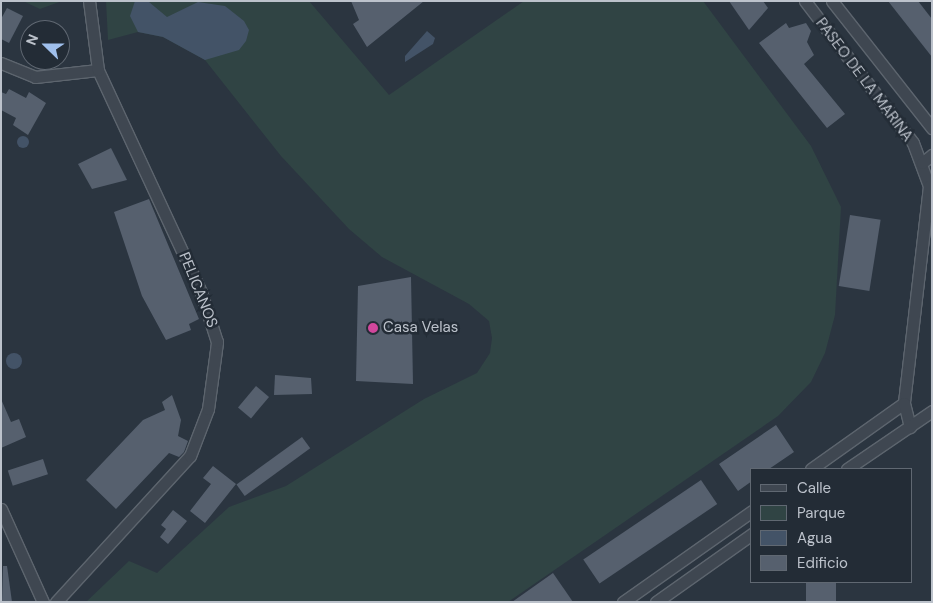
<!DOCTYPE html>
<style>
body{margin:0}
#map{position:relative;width:933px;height:603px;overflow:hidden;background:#2b3540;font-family:"DM Sans",sans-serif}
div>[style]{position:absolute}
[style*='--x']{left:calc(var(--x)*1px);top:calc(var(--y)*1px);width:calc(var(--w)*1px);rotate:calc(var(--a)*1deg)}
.green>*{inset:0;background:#304444}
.water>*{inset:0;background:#435367}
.round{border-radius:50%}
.building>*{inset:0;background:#56606e;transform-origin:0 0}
.roads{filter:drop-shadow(1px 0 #5d656e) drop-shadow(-1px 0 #5d656e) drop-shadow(0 1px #5d656e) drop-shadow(0 -1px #5d656e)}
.minor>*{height:11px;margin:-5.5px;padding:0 5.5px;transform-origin:5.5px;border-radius:5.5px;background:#3f4751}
.dots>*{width:14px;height:14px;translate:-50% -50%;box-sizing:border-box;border:2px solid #232c36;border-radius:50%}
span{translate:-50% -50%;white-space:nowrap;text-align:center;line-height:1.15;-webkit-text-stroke:5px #232c36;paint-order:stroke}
.street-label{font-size:15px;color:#bcc2cb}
.poi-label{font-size:15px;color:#bcc2cb}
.left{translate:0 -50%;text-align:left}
.frame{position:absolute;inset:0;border:2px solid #bcc2cb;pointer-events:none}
.legend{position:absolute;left:750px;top:468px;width:162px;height:115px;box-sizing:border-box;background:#232c36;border:1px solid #606872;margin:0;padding:6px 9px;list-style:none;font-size:15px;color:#bcc2cb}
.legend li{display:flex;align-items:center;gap:10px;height:25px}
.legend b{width:25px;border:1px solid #606872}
.north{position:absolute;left:20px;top:20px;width:50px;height:50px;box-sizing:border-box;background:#232c36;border:1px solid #606872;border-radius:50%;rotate:292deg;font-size:14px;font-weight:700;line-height:20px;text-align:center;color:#bcc2cb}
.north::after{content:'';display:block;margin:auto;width:18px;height:22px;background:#9fbfec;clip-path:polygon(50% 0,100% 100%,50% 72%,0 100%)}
</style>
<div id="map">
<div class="green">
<div style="clip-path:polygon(23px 1px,62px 1px,40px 9px)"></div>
<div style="clip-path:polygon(106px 1px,309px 1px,389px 95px,524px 1px,703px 1px,811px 146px,841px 207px,835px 315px,825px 353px,811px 382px,778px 416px,508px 602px,86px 602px,129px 561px,157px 573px,229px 507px,286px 486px,424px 399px,477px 373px,490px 353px,492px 338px,489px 321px,469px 304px,382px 257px,349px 229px,281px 156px,205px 60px,163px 37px,138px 32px,108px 40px)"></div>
</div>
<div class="water">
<div style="clip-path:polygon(135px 1px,149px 2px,167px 17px,198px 2px,225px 6px,244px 21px,249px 30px,246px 41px,239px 50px,205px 60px,163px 37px,138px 32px,130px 16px)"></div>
<div style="clip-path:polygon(427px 31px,435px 38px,433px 44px,405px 62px,405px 56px)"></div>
<div class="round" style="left:17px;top:136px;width:12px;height:12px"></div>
<div class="round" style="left:6px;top:353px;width:16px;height:16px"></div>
</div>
<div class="building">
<div style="clip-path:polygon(351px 1px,424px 1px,367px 47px,353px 24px,359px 20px)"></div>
<div style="clip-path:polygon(729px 1px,763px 1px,768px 8px,749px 30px)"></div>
<div style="clip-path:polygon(888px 1px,918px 1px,932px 19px,932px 57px)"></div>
<div style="clip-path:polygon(7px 8px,23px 16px,9px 43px,1px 39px,1px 19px)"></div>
<div style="clip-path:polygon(786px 23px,789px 28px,806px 23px,811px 31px,807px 42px,814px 55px,804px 64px,845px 114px,827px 128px,759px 43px)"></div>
<div style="clip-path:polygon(9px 89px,26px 98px,29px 92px,46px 103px,28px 135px,13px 125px,16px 118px,1px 110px,1px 92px,6px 94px)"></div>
<div style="clip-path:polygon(111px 148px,127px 180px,92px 189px,78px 164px)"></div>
<div style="clip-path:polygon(149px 199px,199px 319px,189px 324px,191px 330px,166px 340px,142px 296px,114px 212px)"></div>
<div style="left:850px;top:215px;width:31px;height:72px;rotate:9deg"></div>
<div style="clip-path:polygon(411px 277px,413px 384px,356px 381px,358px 286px)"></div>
<div style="clip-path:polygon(275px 375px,311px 378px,312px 394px,274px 395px)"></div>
<div style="left:256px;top:386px;width:17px;height:28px;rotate:40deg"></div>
<div style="clip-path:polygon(172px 395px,181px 420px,178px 436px,188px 441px,184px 452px,179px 457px,169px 453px,116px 509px,86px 480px,143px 420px,165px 410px,162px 402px)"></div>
<div style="clip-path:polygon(1px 399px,11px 422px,19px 419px,26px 437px,1px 448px)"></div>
<div style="clip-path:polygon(776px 425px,794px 452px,769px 469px,752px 469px,752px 481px,738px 491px,719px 464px)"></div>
<div style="left:302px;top:437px;width:14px;height:81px;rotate:54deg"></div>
<div style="left:43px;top:459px;width:16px;height:37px;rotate:72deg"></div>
<div style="clip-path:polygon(213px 466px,236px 484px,205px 523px,190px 511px,211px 484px,203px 478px)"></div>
<div style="left:701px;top:480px;width:29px;height:142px;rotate:56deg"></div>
<div style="clip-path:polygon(173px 510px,187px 521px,168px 544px,160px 537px,166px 529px,161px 525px)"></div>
<div style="clip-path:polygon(3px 566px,7px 566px,12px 602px,2px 602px)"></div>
<div style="clip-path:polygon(553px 573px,573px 602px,512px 602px)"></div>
<div style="left:806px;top:582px;width:30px;height:20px"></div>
</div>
<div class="roads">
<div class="minor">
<div style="--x:805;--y:1;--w:178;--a:52.7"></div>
<div style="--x:913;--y:143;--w:46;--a:69.6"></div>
<div style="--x:929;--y:186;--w:218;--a:96.6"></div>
<div style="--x:904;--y:403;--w:114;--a:144.6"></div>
<div style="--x:832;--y:1;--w:162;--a:51.8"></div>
<div style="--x:1;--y:63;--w:37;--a:22"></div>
<div style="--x:35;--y:77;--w:63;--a:-6.3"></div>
<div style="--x:922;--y:163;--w:13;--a:-39"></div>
<div style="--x:904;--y:403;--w:25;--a:76"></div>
<div style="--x:847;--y:469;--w:103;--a:-34.3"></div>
<div style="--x:1;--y:509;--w:102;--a:65.7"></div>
<div style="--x:56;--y:602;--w:198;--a:-47.5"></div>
<div style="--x:190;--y:456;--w:50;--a:-69"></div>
<div style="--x:208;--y:409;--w:68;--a:-82.3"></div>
<div style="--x:217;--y:342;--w:52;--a:-107.7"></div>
<div style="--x:201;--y:292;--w:245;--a:-114.9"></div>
<div style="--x:98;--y:70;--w:70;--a:-97.4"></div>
<div style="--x:623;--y:602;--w:158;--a:-35.2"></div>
<div style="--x:656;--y:602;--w:118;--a:-35.3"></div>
</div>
</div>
<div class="dots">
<div style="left:373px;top:328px;background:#d1479c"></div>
</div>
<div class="street-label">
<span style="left:864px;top:80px;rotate:53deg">PASEO DE LA MARINA</span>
<span style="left:198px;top:290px;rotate:68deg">PELICANOS</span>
</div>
<div class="poi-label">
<span class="left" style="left:383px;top:328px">Casa Velas</span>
</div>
<div class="frame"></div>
<ul class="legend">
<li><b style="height:6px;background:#3f4751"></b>Calle</li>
<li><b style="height:14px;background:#304444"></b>Parque</li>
<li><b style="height:14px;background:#435367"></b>Agua</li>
<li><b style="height:14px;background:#56606e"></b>Edificio</li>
</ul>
<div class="north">N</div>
</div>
